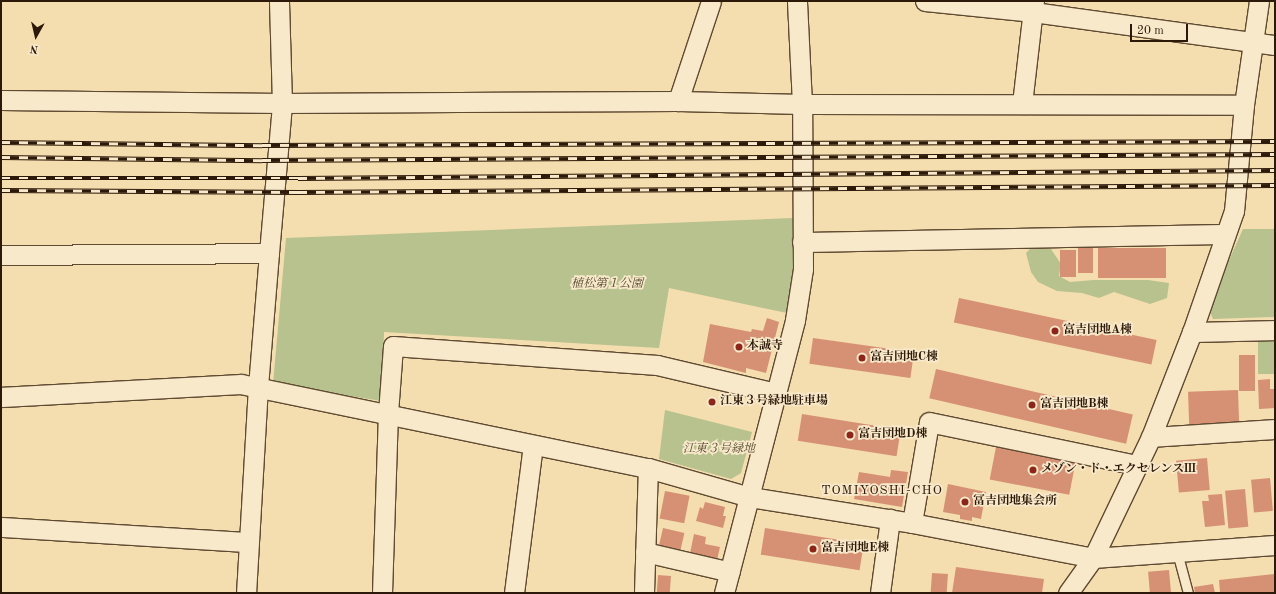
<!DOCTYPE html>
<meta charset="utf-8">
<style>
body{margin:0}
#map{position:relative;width:1276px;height:594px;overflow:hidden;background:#f4ddae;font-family:"Old Standard TT","Noto Serif JP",serif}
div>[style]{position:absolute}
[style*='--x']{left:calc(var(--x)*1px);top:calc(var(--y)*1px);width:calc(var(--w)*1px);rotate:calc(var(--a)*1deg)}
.green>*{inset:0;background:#b7c28e;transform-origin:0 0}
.building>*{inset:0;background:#d69175;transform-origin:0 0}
.roads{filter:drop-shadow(1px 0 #5f4a32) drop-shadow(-1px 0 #5f4a32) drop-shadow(0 1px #5f4a32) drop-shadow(0 -1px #5f4a32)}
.service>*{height:9px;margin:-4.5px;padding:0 4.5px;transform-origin:4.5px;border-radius:4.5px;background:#f8e9ca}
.minor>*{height:19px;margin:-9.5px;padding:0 9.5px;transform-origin:9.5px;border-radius:9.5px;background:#f8e9ca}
.rail>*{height:4.5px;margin-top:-2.25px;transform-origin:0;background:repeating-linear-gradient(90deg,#f8e9ca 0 9px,#2d1909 0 18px);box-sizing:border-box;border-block:1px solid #2d1909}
.dots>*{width:11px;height:11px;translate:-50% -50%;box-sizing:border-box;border:2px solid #f8e9ca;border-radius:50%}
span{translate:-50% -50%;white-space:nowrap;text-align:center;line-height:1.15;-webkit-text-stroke:3.5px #f8e9ca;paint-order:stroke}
.park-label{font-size:12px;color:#564c31;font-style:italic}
.poi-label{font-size:12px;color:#2d1909;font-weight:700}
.left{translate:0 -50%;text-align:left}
.neighbourhood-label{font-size:13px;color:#2d1909;letter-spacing:1px}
.frame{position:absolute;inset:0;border:2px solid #2d1909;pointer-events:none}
.north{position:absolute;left:16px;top:16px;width:40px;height:40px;-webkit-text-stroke:3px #f8e9ca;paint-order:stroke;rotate:188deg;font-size:11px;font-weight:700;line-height:16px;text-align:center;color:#2d1909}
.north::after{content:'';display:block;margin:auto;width:14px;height:18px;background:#2d1909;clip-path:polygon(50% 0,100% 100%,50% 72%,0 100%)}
.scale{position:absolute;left:1130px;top:24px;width:58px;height:18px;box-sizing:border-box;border:2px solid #2d1909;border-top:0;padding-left:5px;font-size:12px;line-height:14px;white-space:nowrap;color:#2d1909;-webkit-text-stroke:3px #f8e9ca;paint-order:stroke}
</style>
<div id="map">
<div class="green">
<div style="clip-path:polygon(793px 218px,795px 281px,787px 313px,669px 288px,659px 348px,384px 332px,382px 401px,273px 384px,286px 238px)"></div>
<div style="clip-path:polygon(1243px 229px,1275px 229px,1275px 317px,1213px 319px,1208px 307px)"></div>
<div style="clip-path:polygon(1032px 247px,1051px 249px,1061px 264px,1059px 276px,1070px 282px,1094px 280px,1148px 280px,1169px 283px,1167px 298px,1150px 304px,1114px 292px,1099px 298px,1082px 293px,1057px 291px,1038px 282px,1031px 272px,1026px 253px)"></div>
<div style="left:1258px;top:339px;width:17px;height:35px"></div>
<div style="clip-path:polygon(665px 410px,752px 432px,741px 473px,731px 479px,659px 459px)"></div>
</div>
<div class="building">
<div style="left:1078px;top:247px;width:15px;height:26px"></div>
<div style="left:1098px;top:248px;width:68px;height:30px"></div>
<div style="left:1060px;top:250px;width:16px;height:27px"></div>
<div style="left:959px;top:298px;width:202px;height:25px;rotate:12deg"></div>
<div style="clip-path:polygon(767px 318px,779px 322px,766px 373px,746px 368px,746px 373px,703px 362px,710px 324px,751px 332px,752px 329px,763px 331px)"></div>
<div style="left:813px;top:338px;width:102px;height:26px;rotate:8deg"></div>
<div style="left:1239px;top:355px;width:16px;height:36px"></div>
<div style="left:936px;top:369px;width:202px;height:30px;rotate:13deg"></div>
<div style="clip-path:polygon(1270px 379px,1270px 389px,1275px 389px,1275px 408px,1259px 409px,1258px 380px)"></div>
<div style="left:1238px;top:390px;width:34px;height:50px;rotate:88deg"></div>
<div style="left:802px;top:414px;width:100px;height:27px;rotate:9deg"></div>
<div style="left:996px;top:447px;width:81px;height:33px;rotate:11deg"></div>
<div style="left:1207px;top:458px;width:32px;height:31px;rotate:85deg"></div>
<div style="clip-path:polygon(891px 470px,908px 472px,902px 507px,854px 499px,859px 472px,890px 477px)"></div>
<div style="left:1270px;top:478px;width:33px;height:19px;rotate:85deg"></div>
<div style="clip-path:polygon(948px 484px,986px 492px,981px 519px,972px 517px,972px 521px,960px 519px,960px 515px,943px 512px)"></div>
<div style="left:1245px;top:489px;width:38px;height:20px;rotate:85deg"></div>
<div style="left:665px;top:491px;width:25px;height:28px;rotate:11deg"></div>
<div style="clip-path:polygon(1222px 494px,1225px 525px,1205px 527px,1202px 501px,1209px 501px,1208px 495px)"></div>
<div style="clip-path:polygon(705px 502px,725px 507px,723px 516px,726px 516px,723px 528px,696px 521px,700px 507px,703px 509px)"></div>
<div style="left:663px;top:528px;width:22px;height:23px;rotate:13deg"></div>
<div style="left:765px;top:528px;width:100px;height:27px;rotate:9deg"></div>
<div style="clip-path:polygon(694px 534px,706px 537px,705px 544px,720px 547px,717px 560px,689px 558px)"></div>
<div style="clip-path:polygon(956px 567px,1044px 579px,1042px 593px,952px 593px)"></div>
<div style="left:1169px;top:570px;width:23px;height:21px;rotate:85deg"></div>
<div style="left:932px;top:573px;width:16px;height:20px;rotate:4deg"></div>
<div style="clip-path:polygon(1275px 574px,1275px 593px,1220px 593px,1219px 580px)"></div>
<div style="left:658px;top:575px;width:13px;height:18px;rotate:4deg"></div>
<div style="clip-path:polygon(1213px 584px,1215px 593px,1195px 593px,1194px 587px)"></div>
</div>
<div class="roads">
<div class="service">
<div style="--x:1177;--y:552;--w:42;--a:75"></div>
</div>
<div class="minor">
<div style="--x:925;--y:1;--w:109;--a:5.8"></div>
<div style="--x:1033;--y:12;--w:244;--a:7.8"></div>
<div style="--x:1;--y:100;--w:281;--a:0.6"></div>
<div style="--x:282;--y:103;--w:396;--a:-0.3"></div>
<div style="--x:678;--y:101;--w:124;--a:1.4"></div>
<div style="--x:802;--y:104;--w:442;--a:0.1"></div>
<div style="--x:678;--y:101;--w:105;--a:-71.7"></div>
<div style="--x:1022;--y:104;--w:104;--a:-83.4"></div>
<div style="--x:802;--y:242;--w:423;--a:-1.1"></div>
<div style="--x:269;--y:253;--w:151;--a:-85"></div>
<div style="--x:282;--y:103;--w:102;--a:-91.7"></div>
<div style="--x:1;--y:255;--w:268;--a:-0.4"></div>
<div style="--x:269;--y:253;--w:133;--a:94.7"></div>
<div style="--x:258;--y:386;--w:207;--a:93.3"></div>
<div style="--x:1192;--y:332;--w:83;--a:-1.4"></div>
<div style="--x:1;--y:397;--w:240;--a:-3.1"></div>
<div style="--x:241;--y:384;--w:416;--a:11.7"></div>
<div style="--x:648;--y:468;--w:106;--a:15.9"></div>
<div style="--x:750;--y:497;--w:164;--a:9.1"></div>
<div style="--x:912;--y:523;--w:184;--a:10.9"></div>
<div style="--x:1093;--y:558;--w:182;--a:-4.1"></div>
<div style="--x:1151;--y:437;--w:124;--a:-3.7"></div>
<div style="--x:912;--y:523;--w:102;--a:-80.4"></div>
<div style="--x:929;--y:422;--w:211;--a:11.7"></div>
<div style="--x:1;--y:527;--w:248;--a:3.5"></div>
<div style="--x:645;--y:552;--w:87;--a:13.2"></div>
<div style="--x:382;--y:593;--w:180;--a:-88.1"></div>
<div style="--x:388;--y:413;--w:67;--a:-85.7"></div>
<div style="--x:393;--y:346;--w:265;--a:4.1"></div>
<div style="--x:657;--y:365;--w:121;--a:13.3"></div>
<div style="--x:514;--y:593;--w:149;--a:-82.7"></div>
<div style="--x:644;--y:593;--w:125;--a:-88.2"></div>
<div style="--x:724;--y:593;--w:282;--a:-75.4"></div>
<div style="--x:795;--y:320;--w:52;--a:-81.1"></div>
<div style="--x:803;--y:269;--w:165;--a:-90.3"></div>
<div style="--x:802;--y:104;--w:103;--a:-92.8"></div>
<div style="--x:880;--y:593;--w:75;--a:-82.3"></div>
<div style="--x:1068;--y:593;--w:43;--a:-54.5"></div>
<div style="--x:1093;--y:558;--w:134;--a:-64.4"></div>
<div style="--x:1151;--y:437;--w:113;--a:-68.7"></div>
<div style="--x:1192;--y:332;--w:128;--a:-70.9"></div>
<div style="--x:1234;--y:211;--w:106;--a:-84.6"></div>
<div style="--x:1244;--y:105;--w:105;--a:-81.8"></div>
</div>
</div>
<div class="rail">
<div style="--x:1;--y:142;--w:261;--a:0.7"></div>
<div style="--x:262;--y:145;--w:1013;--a:-0.23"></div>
<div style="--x:1;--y:157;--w:261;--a:0.7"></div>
<div style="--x:262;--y:160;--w:1013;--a:-0.34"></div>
<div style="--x:1;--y:178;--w:297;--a:0"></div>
<div style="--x:298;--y:178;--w:977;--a:-0.47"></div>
<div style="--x:1;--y:190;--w:297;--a:0.4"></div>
<div style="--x:298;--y:192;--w:977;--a:-0.41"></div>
</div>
<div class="dots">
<div style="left:1055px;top:331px;background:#8f2418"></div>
<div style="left:739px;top:347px;background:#8f2418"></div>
<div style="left:862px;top:358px;background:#8f2418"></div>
<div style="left:712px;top:402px;background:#8f2418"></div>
<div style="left:1032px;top:405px;background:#8f2418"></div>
<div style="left:850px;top:435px;background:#8f2418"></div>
<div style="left:1033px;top:470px;background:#8f2418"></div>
<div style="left:965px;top:502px;background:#8f2418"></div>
<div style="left:813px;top:549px;background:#8f2418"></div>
</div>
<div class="park-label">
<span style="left:607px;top:285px">植松第１公園</span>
<span style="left:719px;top:450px">江東３号緑地</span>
</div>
<div class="poi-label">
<span class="left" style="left:1063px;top:331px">富吉団地A棟</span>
<span class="left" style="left:747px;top:347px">本誠寺</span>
<span class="left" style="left:870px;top:358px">富吉団地C棟</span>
<span class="left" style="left:720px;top:402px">江東３号緑地駐車場</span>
<span class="left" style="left:1040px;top:405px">富吉団地B棟</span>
<span class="left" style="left:858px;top:435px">富吉団地D棟</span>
<span class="left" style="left:1041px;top:470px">メゾン・ド・エクセレンスⅢ</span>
<span class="left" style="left:973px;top:502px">冨吉団地集会所</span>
<span class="left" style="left:821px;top:549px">富吉団地E棟</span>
</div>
<div class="neighbourhood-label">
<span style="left:882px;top:491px">TOMIYOSHI-CHO</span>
</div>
<div class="frame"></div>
<div class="north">N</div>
<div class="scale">20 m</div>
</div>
